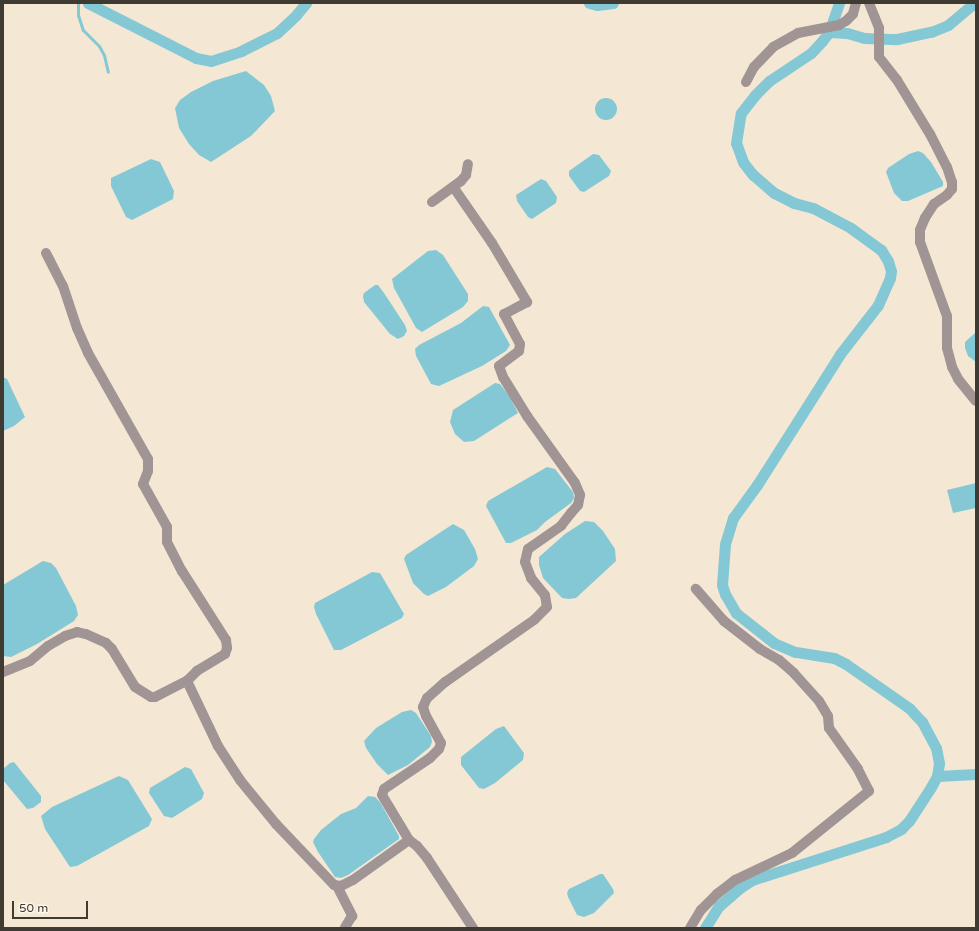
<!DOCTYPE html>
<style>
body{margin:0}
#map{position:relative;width:979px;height:931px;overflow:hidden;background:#f4e8d4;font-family:"Varela Round",sans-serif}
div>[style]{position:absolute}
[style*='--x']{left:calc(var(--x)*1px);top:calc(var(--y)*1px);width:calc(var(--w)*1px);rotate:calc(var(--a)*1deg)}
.water>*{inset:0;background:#84c8d6}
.round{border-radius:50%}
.stream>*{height:3px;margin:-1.5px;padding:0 1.5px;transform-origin:1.5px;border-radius:1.5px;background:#84c8d6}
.canal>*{height:11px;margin:-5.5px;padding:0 5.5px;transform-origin:5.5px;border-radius:5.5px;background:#84c8d6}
.minor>*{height:10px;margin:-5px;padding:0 5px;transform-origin:5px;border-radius:5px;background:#a09495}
span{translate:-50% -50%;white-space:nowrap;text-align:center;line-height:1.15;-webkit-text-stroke:3px #fdf6ea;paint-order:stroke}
.frame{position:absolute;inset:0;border:4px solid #3f3a32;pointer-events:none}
.scale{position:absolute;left:12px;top:901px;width:76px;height:18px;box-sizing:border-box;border:2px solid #3f3a32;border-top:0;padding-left:5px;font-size:12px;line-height:14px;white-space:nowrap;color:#3f3a32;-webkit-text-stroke:3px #fdf6ea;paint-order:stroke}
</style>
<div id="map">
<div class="water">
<div style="clip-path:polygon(246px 71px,264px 85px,271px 96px,275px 111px,251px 136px,211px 162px,199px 155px,189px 144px,179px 128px,175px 108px,180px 100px,191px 92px,213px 81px)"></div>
<div class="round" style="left:595px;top:98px;width:22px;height:22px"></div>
<div style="clip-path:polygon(918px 151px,923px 153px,931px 162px,943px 182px,943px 186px,908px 201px,902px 201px,894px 193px,886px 172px,888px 168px,909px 154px)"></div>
<div style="clip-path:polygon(593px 154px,599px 155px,611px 171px,609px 176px,584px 192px,580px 191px,569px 176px,569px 171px)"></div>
<div style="clip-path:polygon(151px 159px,160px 162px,174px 191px,173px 199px,132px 220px,126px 217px,111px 186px,111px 178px)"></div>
<div style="clip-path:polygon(541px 179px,546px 181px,557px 197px,556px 203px,532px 219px,528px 217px,517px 201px,516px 195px)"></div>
<div style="clip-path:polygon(436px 250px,443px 255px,468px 294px,468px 301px,463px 307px,422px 332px,416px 328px,394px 288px,392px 279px,428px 251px)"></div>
<div style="clip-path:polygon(375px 285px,378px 285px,384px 293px,405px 325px,407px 331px,404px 336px,398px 339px,390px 334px,364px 302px,363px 296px,364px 293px)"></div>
<div style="clip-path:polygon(483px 306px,489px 307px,510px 345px,506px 351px,482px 366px,439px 386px,431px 384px,416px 356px,415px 349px,419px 345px,461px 323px)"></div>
<div style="clip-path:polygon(976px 332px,976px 362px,968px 356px,965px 348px,965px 342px)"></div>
<div style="clip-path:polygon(3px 377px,7px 379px,25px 417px,14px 426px,3px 431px)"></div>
<div style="clip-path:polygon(495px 383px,500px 384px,510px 397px,518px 413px,474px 441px,464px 442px,455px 434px,450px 422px,453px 410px)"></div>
<div style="clip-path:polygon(547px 467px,555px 469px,573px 492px,574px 498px,571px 503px,545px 522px,537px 530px,511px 543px,506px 543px,486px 506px,488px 501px)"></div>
<div style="clip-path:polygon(976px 483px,976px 508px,953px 513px,947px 490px)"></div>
<div style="clip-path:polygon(585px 521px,594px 522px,603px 531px,615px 549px,616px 561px,576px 598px,569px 599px,562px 598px,543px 578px,539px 565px,539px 557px,565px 534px)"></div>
<div style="clip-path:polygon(453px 524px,464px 530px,475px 549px,478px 559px,474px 566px,446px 587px,428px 596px,424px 594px,413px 583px,404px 559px,406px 555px)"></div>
<div style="clip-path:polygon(43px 561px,51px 563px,56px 568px,76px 606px,78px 615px,74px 621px,37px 644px,11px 657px,3px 656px,3px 585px)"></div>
<div style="clip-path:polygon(372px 572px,380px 573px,404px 614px,402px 618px,341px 650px,334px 650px,316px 614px,314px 607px,315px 603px)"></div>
<div style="clip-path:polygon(411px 710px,416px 713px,431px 736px,432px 742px,430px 747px,408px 765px,388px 775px,377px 764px,366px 748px,364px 741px,376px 728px,402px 712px)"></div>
<div style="clip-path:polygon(504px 726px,524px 753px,523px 760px,495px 783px,484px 789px,479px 788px,461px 765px,461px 757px,496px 729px)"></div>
<div style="clip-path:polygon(14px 762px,41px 796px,41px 802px,33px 808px,27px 809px,3px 780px,3px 769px,10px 763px)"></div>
<div style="clip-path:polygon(185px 767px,191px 769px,204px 793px,202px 799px,172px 818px,164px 816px,149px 793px,150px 788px)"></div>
<div style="clip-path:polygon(119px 776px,128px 780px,152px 819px,149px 826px,77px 866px,70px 867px,45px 829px,41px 816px,52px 807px)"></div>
<div style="clip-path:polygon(368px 796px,375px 797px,380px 802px,399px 836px,399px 839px,348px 875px,341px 878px,335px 877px,318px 852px,313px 842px,314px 839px,321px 830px,341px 814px,356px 808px)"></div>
<div style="clip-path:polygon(600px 874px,603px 874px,613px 889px,614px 893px,594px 913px,584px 917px,577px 915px,568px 897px,567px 893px,569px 889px)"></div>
</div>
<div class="stream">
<div style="--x:78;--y:3;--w:12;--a:90"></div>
<div style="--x:78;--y:15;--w:16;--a:72"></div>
<div style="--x:83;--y:30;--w:23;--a:45"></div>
<div style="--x:99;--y:46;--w:10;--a:61"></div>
<div style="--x:104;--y:55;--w:17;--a:77"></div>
</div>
<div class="canal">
<div style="--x:88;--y:3;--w:121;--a:27"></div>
<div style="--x:196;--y:58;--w:15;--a:11"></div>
<div style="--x:211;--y:61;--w:32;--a:-18"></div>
<div style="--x:241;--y:51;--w:40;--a:-26.6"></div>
<div style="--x:277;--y:33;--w:26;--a:-43"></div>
<div style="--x:296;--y:15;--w:16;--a:-50"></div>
<div style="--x:589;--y:3;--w:8;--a:14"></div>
<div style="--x:597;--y:5;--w:16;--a:-7"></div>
<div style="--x:829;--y:32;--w:18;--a:3"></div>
<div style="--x:847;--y:33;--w:18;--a:16"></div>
<div style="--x:864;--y:38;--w:33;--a:2"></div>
<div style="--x:897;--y:39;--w:35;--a:-12"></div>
<div style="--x:931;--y:32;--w:18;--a:-22"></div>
<div style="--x:948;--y:25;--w:34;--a:-40"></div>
<div style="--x:937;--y:776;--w:39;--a:-3"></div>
<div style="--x:705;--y:928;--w:26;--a:-58"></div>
<div style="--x:719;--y:906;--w:29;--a:-41"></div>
<div style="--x:741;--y:887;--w:13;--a:-32"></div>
<div style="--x:752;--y:880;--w:141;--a:-17.8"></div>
<div style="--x:886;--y:837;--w:17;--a:-28"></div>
<div style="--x:901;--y:829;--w:11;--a:-45"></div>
<div style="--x:909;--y:821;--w:40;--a:-57.1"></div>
<div style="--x:931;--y:787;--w:13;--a:-61"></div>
<div style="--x:937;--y:776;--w:13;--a:-81"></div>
<div style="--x:939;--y:763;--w:15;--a:-101"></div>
<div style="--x:936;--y:748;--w:30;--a:-118"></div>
<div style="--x:922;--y:722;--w:19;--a:-133"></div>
<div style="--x:909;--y:708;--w:77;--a:-145.1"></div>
<div style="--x:846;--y:664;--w:13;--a:-153"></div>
<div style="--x:834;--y:658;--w:39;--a:-171"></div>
<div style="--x:795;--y:652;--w:23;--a:-157"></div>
<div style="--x:774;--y:643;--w:48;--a:-141.7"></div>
<div style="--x:736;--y:613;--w:22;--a:-120"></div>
<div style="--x:725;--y:594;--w:9;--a:-108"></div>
<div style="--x:722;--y:585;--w:41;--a:-85.8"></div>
<div style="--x:725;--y:544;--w:27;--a:-73"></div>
<div style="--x:733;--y:518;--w:41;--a:-54"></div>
<div style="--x:757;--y:485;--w:155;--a:-57.6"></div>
<div style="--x:840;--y:354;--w:62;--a:-52.2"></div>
<div style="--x:878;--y:305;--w:30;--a:-66"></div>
<div style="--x:890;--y:278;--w:7;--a:-82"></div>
<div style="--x:891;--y:271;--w:10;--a:-107"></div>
<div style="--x:888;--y:261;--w:13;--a:-122"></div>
<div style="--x:881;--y:250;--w:37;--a:-144"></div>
<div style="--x:851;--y:228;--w:43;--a:-152.2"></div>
<div style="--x:813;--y:208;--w:20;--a:-165"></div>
<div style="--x:794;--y:203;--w:22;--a:-153"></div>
<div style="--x:774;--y:193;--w:28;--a:-139"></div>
<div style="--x:753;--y:175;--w:16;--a:-128"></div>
<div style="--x:743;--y:162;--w:20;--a:-110"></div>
<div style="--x:736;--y:143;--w:30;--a:-81"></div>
<div style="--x:741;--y:113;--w:23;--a:-52"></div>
<div style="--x:755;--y:95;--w:20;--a:-45"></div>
<div style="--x:769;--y:81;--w:50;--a:-33.7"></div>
<div style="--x:811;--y:53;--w:16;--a:-47"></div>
<div style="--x:822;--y:41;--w:11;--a:-52"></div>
<div style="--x:829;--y:32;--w:31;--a:-71"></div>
</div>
<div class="minor">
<div style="--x:869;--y:3;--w:27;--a:68"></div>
<div style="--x:879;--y:28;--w:29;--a:90"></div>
<div style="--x:879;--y:57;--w:29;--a:52"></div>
<div style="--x:897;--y:80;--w:63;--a:58.6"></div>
<div style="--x:930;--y:134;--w:37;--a:63"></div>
<div style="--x:947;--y:167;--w:16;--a:72"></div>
<div style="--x:952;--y:182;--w:7;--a:90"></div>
<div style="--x:952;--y:189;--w:8;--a:130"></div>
<div style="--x:947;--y:195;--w:16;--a:145"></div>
<div style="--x:934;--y:204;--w:17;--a:123"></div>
<div style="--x:925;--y:218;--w:13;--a:113"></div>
<div style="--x:920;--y:230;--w:12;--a:90"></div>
<div style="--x:920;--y:242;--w:79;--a:70"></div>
<div style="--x:947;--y:316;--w:32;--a:90"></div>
<div style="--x:947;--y:348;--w:20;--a:75"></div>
<div style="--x:952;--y:367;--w:13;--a:63"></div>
<div style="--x:958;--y:379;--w:28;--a:51"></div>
<div style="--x:746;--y:82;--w:17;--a:-62"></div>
<div style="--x:754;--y:67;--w:28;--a:-46"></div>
<div style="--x:773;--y:47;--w:29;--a:-29"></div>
<div style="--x:798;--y:33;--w:42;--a:-11"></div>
<div style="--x:839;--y:25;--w:8;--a:-30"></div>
<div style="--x:846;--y:21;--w:10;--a:-45"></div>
<div style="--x:853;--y:14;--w:11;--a:-75"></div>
<div style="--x:454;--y:188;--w:67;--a:55.4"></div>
<div style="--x:492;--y:243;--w:69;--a:59.3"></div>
<div style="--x:527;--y:302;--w:26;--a:152"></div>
<div style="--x:504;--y:314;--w:34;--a:62"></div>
<div style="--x:520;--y:344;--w:7;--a:98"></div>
<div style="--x:519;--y:351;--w:25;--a:143"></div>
<div style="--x:499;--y:366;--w:12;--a:70"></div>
<div style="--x:503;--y:377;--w:46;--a:58.4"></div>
<div style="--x:527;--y:416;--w:82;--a:54.4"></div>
<div style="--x:575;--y:483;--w:13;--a:67"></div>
<div style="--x:580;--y:495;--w:10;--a:101"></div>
<div style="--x:578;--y:505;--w:11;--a:131"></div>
<div style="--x:571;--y:513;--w:16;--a:128"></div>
<div style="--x:561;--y:526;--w:40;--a:145.1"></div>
<div style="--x:528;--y:549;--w:13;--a:103"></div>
<div style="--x:525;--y:562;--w:17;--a:69"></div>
<div style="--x:531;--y:578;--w:22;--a:51"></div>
<div style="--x:545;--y:595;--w:12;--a:81"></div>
<div style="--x:547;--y:607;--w:18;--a:135"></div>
<div style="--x:534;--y:620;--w:108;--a:145.1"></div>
<div style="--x:445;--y:682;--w:24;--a:138"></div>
<div style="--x:427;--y:698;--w:10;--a:114"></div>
<div style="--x:423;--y:707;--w:9;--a:72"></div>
<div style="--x:426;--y:716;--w:31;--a:61"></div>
<div style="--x:441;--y:743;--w:6;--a:108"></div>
<div style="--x:439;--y:749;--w:13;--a:135"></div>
<div style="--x:430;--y:758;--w:55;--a:146"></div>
<div style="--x:384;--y:789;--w:6;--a:108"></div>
<div style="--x:382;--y:795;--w:52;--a:59"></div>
<div style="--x:409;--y:840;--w:10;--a:37"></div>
<div style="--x:417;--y:846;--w:16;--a:50"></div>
<div style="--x:427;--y:858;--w:84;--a:56.7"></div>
<div style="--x:432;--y:202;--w:36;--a:-36"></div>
<div style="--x:461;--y:181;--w:8;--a:-50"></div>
<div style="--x:466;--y:175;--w:11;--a:-80"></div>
<div style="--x:46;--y:253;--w:37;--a:63"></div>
<div style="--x:63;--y:286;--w:44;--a:71.6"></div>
<div style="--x:77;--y:328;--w:27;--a:66"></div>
<div style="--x:88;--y:353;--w:122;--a:60.5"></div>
<div style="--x:148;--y:459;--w:12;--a:90"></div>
<div style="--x:148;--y:471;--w:14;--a:111"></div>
<div style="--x:143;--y:484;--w:49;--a:60.8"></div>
<div style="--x:167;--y:527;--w:15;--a:90"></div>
<div style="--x:167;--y:542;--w:33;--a:63"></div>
<div style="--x:182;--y:571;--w:82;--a:57.5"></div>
<div style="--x:226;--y:640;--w:8;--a:83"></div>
<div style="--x:227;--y:648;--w:6;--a:108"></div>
<div style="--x:225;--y:654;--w:33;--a:149"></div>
<div style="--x:197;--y:671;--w:14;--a:135"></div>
<div style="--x:187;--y:681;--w:72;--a:64.5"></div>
<div style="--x:218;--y:746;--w:40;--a:57.1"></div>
<div style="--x:240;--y:780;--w:57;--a:50.7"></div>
<div style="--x:276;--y:824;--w:84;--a:46.4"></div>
<div style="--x:334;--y:885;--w:7;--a:8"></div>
<div style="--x:341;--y:886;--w:13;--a:-27"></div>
<div style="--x:353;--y:880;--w:69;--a:-35.5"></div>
<div style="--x:3;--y:672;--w:29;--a:-22"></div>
<div style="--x:30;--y:661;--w:23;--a:-40"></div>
<div style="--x:48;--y:646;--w:20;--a:-30"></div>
<div style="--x:65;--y:636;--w:13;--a:-18"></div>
<div style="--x:77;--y:632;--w:9;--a:13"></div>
<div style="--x:86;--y:634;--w:22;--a:24"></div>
<div style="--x:106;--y:643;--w:8;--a:45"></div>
<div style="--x:112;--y:649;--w:44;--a:58.8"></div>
<div style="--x:135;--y:687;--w:19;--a:32"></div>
<div style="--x:151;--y:697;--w:4;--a:0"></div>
<div style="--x:155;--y:697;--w:36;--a:-27"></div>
<div style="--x:337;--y:886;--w:34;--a:63"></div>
<div style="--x:352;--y:916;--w:13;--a:122"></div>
<div style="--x:690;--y:928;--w:21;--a:-59"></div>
<div style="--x:701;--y:910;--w:23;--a:-45"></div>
<div style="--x:717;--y:894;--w:23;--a:-38"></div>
<div style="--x:735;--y:880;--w:63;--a:-25.3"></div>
<div style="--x:792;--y:853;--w:99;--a:-38.8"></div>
<div style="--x:869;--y:791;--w:25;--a:-117"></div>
<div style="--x:858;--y:769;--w:50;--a:-125.3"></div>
<div style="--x:829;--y:728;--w:12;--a:-95"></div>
<div style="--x:828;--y:716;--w:17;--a:-121"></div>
<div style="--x:819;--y:701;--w:38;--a:-132"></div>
<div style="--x:794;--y:673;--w:20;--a:-139"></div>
<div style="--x:779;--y:660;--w:22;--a:-150"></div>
<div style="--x:760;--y:649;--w:46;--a:-142.1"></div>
<div style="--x:724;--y:621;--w:43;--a:-131.2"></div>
</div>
<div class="frame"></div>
<div class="scale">50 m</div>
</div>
